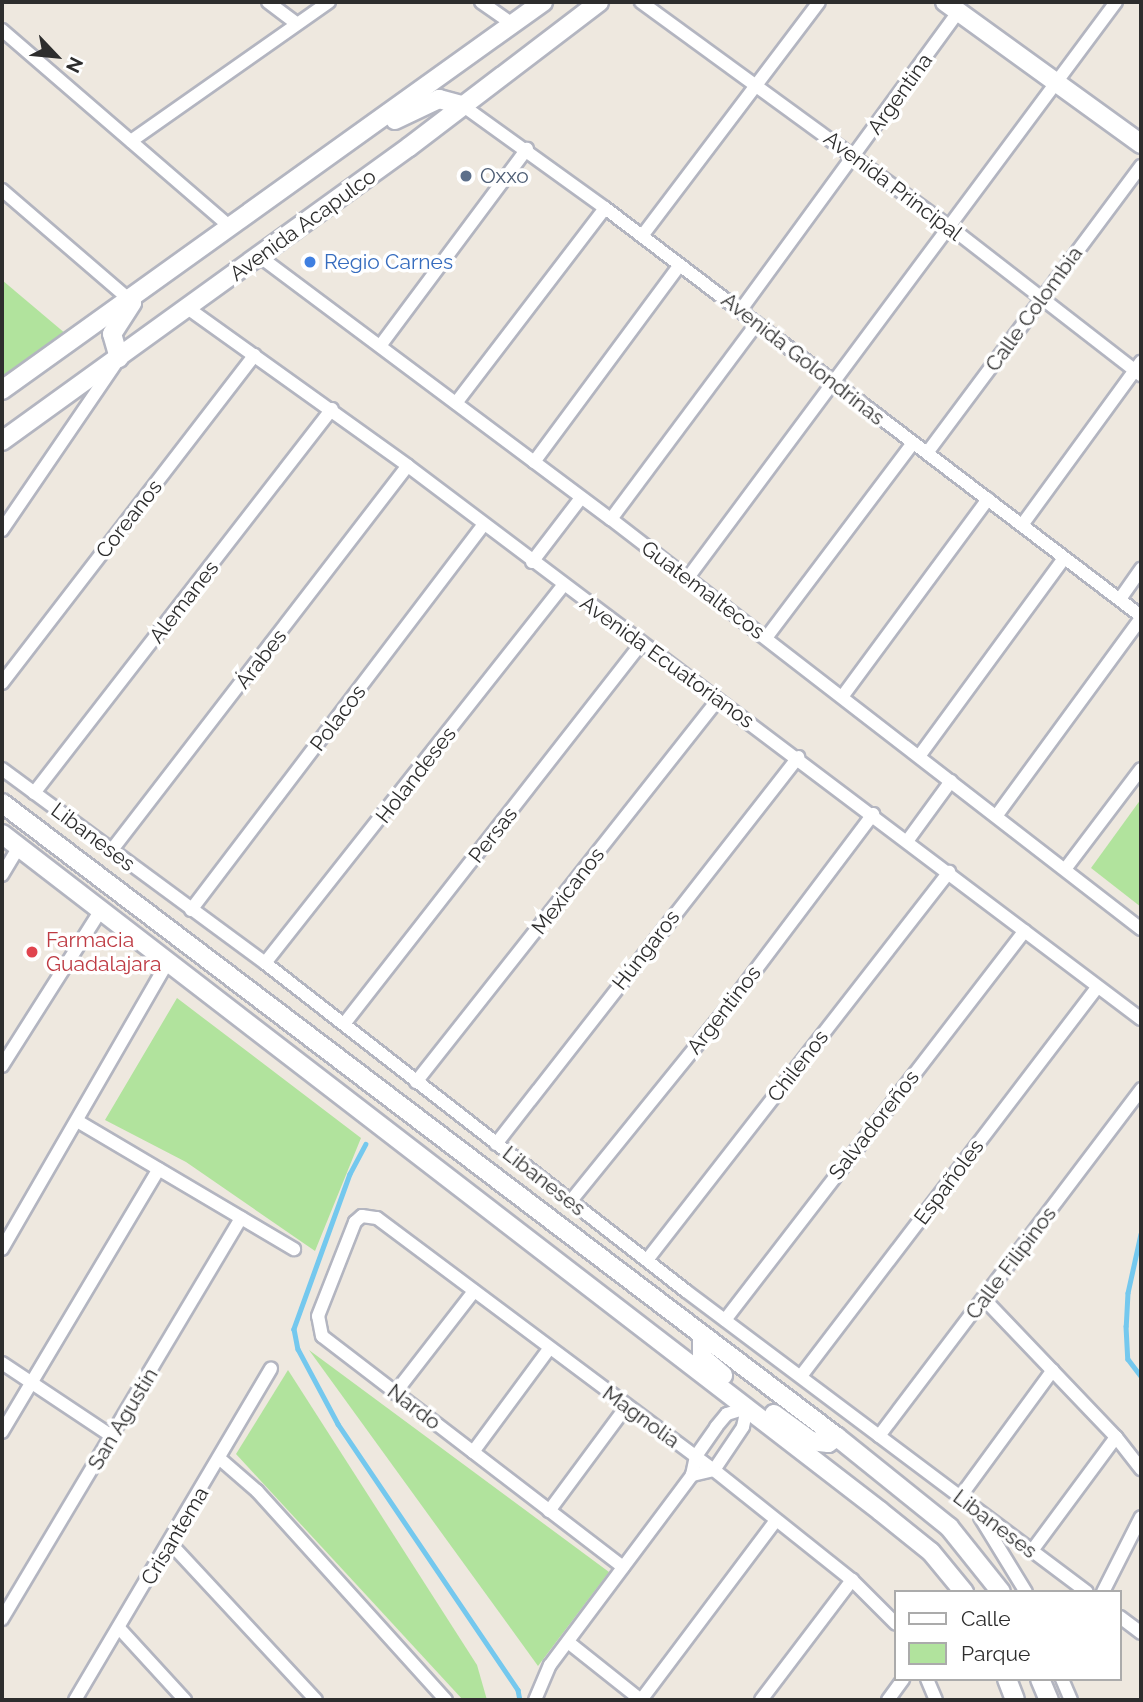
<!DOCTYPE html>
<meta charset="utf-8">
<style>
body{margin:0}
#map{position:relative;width:1143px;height:1702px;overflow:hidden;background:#eee8df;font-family:Raleway,sans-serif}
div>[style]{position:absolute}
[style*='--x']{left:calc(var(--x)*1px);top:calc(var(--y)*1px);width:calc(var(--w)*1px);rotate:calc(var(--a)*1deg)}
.green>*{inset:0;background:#b1e39d}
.stream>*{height:4.5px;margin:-2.25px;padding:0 2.25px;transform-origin:2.25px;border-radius:2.25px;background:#74c8ee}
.roads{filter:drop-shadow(2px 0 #b3b5c0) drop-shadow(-2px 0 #b3b5c0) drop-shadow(0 2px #b3b5c0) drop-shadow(0 -2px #b3b5c0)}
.street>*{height:12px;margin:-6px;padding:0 6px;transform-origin:6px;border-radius:6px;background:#fff}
.secondary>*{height:18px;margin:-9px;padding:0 9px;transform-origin:9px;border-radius:9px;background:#fff}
.dots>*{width:19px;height:19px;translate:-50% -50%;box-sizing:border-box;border:4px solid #fff;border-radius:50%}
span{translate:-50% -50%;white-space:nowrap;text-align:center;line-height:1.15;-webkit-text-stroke:7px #fff;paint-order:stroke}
.street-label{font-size:21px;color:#2d2d2d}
.service-label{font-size:21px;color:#4e5e75}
.left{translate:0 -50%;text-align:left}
.shop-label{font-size:21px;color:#366cbe}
.health-label{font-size:21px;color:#be3a42}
.frame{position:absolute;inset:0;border:4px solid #2d2d2d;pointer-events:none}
.legend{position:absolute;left:894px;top:1590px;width:228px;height:91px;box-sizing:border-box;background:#fff;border:2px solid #ababab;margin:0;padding:9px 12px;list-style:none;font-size:21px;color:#2d2d2d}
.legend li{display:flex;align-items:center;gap:14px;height:35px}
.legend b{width:35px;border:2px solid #ababab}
.north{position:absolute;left:21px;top:21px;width:70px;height:70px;-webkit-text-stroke:5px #fff;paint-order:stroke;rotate:116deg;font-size:19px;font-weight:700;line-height:28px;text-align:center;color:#2d2d2d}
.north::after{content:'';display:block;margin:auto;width:24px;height:32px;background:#2d2d2d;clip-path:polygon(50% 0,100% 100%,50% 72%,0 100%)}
</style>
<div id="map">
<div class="green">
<div style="clip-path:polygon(2px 280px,79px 345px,2px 399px)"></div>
<div style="clip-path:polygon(1141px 799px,1141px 907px,1091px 868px)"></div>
<div style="clip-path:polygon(177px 998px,361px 1138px,315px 1251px,186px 1162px,105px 1120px)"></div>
<div style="clip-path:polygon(309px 1350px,609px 1572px,538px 1666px)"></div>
<div style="clip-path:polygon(288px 1370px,477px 1665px,487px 1700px,463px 1700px,236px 1454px)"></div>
</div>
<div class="stream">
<div style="--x:366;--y:1144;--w:34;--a:118"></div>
<div style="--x:350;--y:1174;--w:165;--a:109.9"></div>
<div style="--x:294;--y:1329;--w:20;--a:79"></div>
<div style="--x:298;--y:1349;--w:85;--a:61.9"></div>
<div style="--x:338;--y:1424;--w:321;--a:55.9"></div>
<div style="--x:518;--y:1690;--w:10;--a:79"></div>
<div style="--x:1141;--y:1234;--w:60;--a:102.4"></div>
<div style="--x:1128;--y:1293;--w:33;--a:93"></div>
<div style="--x:1126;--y:1326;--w:33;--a:87"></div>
<div style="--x:1128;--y:1359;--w:21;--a:53"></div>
</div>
<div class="roads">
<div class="street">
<div style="--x:268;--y:2;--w:36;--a:37"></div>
<div style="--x:481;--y:2;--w:39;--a:35"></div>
<div style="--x:641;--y:2;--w:382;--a:36.1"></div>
<div style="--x:950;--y:227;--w:242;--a:37.8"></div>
<div style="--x:2;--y:30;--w:300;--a:40.8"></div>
<div style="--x:462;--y:105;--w:176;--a:35.8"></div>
<div style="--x:605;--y:208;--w:674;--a:37.28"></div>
<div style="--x:131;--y:141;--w:242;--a:-35.1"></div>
<div style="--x:2;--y:190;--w:169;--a:40.7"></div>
<div style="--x:642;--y:236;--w:293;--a:-52.9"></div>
<div style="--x:259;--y:256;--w:439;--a:36.8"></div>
<div style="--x:611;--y:519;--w:670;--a:37.72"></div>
<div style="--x:189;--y:309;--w:269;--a:35.6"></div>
<div style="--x:408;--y:466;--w:918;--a:37.03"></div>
<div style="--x:740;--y:311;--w:371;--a:-53.9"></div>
<div style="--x:380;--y:346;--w:246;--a:-53.3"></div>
<div style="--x:456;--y:403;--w:245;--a:-52.6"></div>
<div style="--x:927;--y:453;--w:358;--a:-53.3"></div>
<div style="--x:534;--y:462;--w:245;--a:-53.5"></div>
<div style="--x:611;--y:519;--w:244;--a:-53.3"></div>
<div style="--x:1022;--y:525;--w:202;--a:-53.9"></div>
<div style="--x:2;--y:530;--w:202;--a:-55.7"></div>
<div style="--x:532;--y:562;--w:81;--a:-52.6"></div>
<div style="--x:687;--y:579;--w:719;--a:-53.37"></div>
<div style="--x:1120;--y:599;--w:37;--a:-55"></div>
<div style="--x:766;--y:638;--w:244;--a:-53"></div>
<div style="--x:2;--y:683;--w:414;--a:-52.4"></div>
<div style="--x:842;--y:697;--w:246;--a:-53.6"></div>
<div style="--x:920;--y:755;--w:244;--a:-53.8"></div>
<div style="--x:2;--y:769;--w:327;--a:36.4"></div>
<div style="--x:265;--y:963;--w:534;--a:37.92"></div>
<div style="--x:686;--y:1291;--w:501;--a:36.89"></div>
<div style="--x:34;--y:793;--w:486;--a:-52.2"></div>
<div style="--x:997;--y:815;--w:244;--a:-53.8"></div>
<div style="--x:908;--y:840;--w:73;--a:-53.9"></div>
<div style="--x:111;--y:851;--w:486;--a:-52.4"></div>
<div style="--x:1066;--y:868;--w:124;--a:-52.9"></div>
<div style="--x:2;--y:875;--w:33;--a:-59"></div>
<div style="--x:191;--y:910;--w:483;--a:-52.8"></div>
<div style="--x:265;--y:963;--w:481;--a:-51.7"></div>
<div style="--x:344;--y:1024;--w:481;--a:-52"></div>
<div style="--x:2;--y:1066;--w:185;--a:-57.6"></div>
<div style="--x:416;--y:1082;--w:487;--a:-51.7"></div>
<div style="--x:79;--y:1122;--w:250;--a:30.6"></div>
<div style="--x:496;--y:1144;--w:491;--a:-52"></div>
<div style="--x:570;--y:1202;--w:250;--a:-51"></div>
<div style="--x:727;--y:1008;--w:243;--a:-53"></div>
<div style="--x:2;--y:1249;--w:332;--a:-60"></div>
<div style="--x:647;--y:1260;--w:492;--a:-52.1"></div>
<div style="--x:985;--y:1300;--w:190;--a:46.3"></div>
<div style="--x:1116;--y:1437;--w:41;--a:52"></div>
<div style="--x:725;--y:1320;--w:491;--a:-52.4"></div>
<div style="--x:2;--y:1363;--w:133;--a:33.7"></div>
<div style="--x:801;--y:1376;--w:489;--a:-52.7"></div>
<div style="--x:395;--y:1393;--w:129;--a:-52.2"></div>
<div style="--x:2;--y:1432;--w:306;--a:-59.2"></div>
<div style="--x:879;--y:1436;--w:435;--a:-52.9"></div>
<div style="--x:473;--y:1452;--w:128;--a:-53.6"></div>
<div style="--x:220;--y:1459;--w:49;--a:40.9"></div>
<div style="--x:257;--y:1491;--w:282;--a:47.9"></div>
<div style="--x:960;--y:1497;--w:157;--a:-53.8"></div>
<div style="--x:549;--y:1511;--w:129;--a:-53.5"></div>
<div style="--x:980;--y:1517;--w:88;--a:58.5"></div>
<div style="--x:171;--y:1544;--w:213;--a:47.1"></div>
<div style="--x:1031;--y:1552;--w:143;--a:-53.5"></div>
<div style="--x:623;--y:1567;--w:379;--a:-142.5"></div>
<div style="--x:322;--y:1336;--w:20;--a:-101"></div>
<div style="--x:318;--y:1316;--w:101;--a:-68.5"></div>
<div style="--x:355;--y:1222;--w:9;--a:-41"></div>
<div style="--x:362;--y:1216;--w:15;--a:8"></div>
<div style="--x:377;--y:1218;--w:421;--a:36.8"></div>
<div style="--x:714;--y:1470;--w:176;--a:38.6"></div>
<div style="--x:852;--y:1580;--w:62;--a:45"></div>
<div style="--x:1103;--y:1592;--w:84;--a:-63.1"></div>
<div style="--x:1120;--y:1617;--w:26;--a:37"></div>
<div style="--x:2;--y:1619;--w:467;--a:-59.2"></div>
<div style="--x:119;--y:1628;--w:98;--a:47.5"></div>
<div style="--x:568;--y:1642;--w:93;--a:38.5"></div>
<div style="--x:927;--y:1679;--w:23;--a:67"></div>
<div style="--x:1062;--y:1679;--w:23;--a:67"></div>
<div style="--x:75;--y:1700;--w:385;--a:-59.4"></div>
<div style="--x:535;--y:1700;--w:38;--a:-67"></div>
<div style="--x:550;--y:1665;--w:237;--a:-53.2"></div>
<div style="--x:692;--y:1475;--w:19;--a:-78"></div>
<div style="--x:696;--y:1456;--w:35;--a:-55"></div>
<div style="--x:716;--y:1427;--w:17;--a:-50"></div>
<div style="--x:727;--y:1414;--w:21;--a:-17"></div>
<div style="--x:747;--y:1408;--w:19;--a:102"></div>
<div style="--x:743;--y:1427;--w:52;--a:124"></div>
<div style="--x:714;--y:1470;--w:23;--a:167"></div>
<div style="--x:641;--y:1700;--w:225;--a:-53.1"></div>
<div style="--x:761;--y:1700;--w:151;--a:-52.8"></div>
<div style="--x:888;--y:1700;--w:26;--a:-54"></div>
</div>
<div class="secondary">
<div style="--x:945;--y:2;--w:242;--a:35.9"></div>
<div style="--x:395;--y:120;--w:49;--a:-25.5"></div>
<div style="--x:439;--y:99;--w:24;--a:15"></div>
<div style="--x:119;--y:358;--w:25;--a:-106"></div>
<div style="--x:112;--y:334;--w:37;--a:-57"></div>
<div style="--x:2;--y:390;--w:666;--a:-35.65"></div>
<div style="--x:2;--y:441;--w:502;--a:-35.84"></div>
<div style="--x:409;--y:147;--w:239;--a:-37.3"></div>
<div style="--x:2;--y:803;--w:1048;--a:37.21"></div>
<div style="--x:837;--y:1437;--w:144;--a:38.8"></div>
<div style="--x:949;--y:1527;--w:83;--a:51.3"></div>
<div style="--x:2;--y:834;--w:1109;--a:37.63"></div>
<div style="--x:880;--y:1511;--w:65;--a:38.8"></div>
<div style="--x:931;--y:1552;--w:52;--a:50.5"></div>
<div style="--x:702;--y:1336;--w:21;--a:90"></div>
<div style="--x:702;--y:1357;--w:28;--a:41"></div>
<div style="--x:774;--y:1414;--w:46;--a:36.1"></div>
<div style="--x:811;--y:1441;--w:17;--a:7"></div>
<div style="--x:828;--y:1443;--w:11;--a:-34"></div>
<div style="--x:1007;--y:1679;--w:22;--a:69"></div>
<div style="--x:1040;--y:1679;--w:23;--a:67"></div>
</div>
</div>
<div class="dots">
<div style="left:466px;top:176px;background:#5c6f8a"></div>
<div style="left:310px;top:262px;background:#3f7fe0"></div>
<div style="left:32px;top:952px;background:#e0444e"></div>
</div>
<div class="street-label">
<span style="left:900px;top:94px;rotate:-54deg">Argentina</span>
<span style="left:893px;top:186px;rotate:37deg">Avenida Principal</span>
<span style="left:303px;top:225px;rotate:-36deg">Avenida Acapulco</span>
<span style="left:1034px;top:309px;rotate:-54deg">Calle Colombia</span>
<span style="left:803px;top:359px;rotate:38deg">Avenida Golondrinas</span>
<span style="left:129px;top:519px;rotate:-52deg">Coreanos</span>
<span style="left:703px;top:590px;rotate:37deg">Guatemaltecos</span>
<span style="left:184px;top:602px;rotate:-52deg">Alemanes</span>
<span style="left:261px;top:659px;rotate:-52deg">Árabes</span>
<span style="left:667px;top:662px;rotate:36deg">Avenida Ecuatorianos</span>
<span style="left:338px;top:718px;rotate:-53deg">Polacos</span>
<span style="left:416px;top:775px;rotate:-52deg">Holandeses</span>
<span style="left:493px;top:835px;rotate:-52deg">Persas</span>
<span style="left:93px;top:837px;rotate:37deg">Libaneses</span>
<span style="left:568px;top:891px;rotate:-52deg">Mexicanos</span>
<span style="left:646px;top:950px;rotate:-52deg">Húngaros</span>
<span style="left:724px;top:1010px;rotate:-52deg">Argentinos</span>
<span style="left:798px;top:1066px;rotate:-52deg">Chilenos</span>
<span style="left:874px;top:1125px;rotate:-52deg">Salvadoreños</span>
<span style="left:544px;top:1181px;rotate:38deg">Libaneses</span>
<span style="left:949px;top:1182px;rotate:-53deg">Españoles</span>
<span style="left:1011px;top:1263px;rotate:-53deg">Calle Filipinos</span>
<span style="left:414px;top:1407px;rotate:37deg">Nardo</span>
<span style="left:641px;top:1417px;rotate:36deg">Magnolia</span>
<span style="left:123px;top:1419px;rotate:-59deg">San Agustín</span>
<span style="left:995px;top:1524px;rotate:37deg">Libaneses</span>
<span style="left:175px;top:1536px;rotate:-59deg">Crisantema</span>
</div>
<div class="service-label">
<span class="left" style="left:480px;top:176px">Oxxo</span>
</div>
<div class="shop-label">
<span class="left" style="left:324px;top:262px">Regio Carnes</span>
</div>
<div class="health-label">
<span class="left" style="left:46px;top:952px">Farmacia<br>Guadalajara</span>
</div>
<div class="frame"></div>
<ul class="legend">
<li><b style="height:9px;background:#fff"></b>Calle</li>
<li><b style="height:19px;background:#b1e39d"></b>Parque</li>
</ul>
<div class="north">N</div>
</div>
